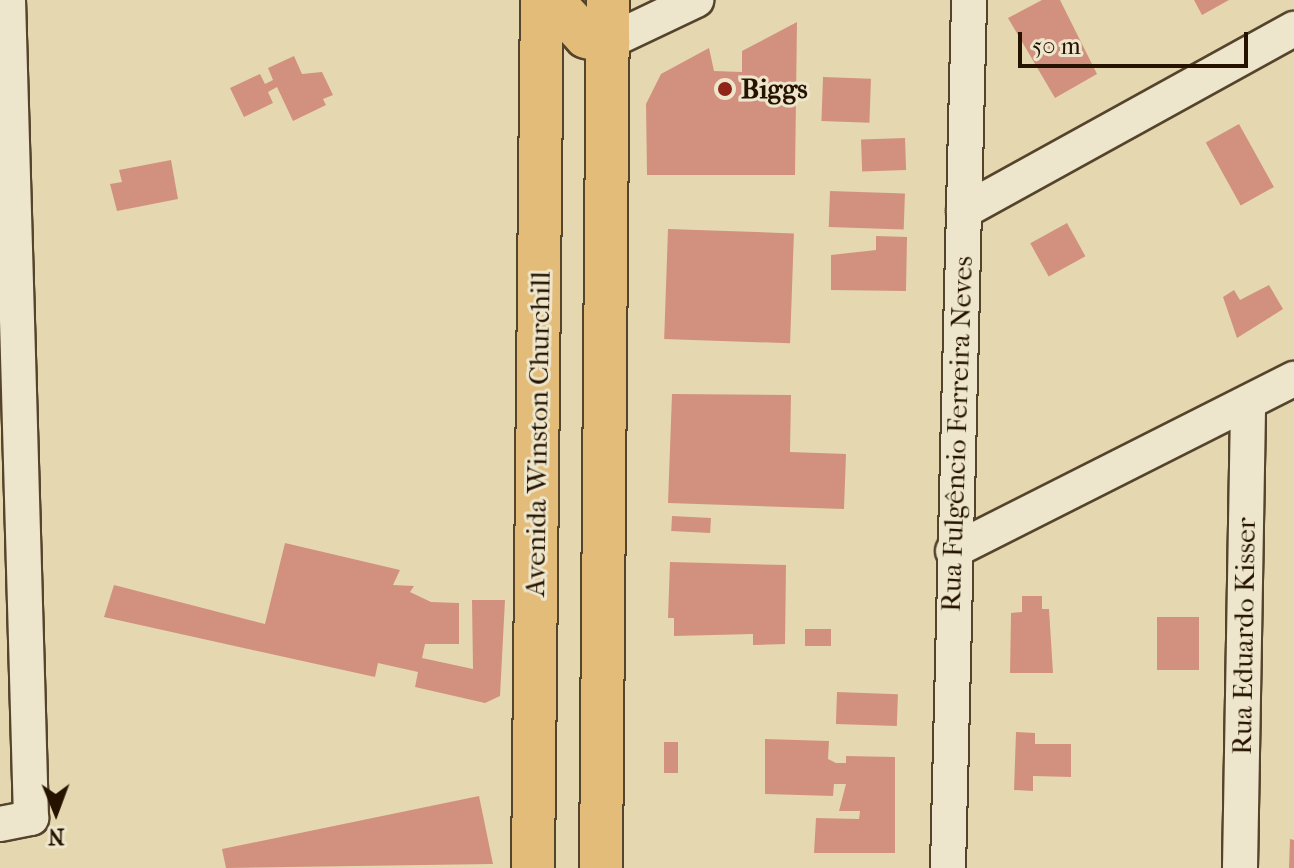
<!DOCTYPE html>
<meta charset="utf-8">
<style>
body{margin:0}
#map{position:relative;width:1294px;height:868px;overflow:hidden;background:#e5d8b0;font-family:"IM FELL French Canon",serif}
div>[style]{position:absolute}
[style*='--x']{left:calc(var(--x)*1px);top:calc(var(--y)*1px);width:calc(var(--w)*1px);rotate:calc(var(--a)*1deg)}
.building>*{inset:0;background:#d2917e;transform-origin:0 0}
.roads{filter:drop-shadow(2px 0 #55442c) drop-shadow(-2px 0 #55442c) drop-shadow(0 2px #55442c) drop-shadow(0 -2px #55442c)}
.minor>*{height:34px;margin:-17px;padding:0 17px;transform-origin:17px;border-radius:17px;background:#eee6cc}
.major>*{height:42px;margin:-21px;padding:0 21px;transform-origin:21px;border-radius:21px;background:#e2bc78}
.dots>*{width:22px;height:22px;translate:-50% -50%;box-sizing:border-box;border:4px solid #eee6cc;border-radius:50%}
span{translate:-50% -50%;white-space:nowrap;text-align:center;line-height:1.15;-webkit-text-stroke:6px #eee6cc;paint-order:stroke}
.poi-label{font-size:28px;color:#251300;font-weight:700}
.left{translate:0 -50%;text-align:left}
.street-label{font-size:28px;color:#251300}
.north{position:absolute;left:16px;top:772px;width:80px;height:80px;-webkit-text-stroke:6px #eee6cc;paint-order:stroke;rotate:179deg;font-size:22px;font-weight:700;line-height:32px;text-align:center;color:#251300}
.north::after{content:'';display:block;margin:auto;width:28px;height:36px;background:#251300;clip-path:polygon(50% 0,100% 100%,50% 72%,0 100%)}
.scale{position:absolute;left:1018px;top:32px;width:230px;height:36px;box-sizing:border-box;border:4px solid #251300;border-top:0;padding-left:10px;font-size:24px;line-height:28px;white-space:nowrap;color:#251300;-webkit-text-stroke:6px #eee6cc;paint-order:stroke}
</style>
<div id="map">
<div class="building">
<div style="clip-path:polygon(1042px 0,1060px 0,1097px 74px,1055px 98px,1008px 18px)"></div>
<div style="clip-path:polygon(1194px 0,1229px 0,1202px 15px)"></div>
<div style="clip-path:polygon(797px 22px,795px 175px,647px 175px,646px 104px,661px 74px,709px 48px,714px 71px,742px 72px,742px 51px)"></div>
<div style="clip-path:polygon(294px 56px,302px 74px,322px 72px,333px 95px,323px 99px,326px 105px,293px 121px,277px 87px,268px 92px,273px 103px,244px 117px,230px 88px,260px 74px,265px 84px,273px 80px,268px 68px)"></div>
<div style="left:823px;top:77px;width:48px;height:44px;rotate:2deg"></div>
<div style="left:1239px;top:124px;width:72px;height:38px;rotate:61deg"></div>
<div style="left:905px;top:138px;width:32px;height:44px;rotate:88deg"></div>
<div style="clip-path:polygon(171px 160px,178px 199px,117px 211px,110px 184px,122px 182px,119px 170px)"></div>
<div style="left:830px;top:191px;width:75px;height:36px;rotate:2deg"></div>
<div style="left:1067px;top:223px;width:38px;height:42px;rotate:61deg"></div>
<div style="left:668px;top:229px;width:126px;height:110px;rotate:2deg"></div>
<div style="clip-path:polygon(876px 236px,907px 237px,906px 291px,831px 290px,831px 255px,876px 250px)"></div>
<div style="clip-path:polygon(1269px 285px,1283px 309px,1237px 338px,1223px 297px,1234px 290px,1240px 300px)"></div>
<div style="clip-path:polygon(672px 394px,791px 395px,790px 452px,846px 454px,844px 509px,668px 503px)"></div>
<div style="left:672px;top:516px;width:39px;height:15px;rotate:3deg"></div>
<div style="clip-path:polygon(285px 543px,400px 570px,393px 585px,414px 586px,410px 592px,431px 602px,459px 603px,459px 644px,425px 644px,422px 658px,473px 669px,472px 600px,505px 600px,500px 696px,485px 703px,415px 687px,418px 672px,378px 663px,375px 677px,104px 617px,114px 585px,265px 624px)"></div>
<div style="clip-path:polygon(670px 562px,786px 565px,785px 644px,753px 645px,753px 634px,674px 636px,674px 618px,668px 618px)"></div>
<div style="clip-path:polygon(1022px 596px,1042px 596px,1042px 609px,1049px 609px,1053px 673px,1010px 673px,1011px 613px,1022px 612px)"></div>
<div style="left:1157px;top:617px;width:42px;height:53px"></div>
<div style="left:805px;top:629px;width:26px;height:17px"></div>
<div style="left:837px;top:692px;width:61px;height:32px;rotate:2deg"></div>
<div style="clip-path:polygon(1016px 732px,1035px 733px,1035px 744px,1071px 744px,1071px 777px,1033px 776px,1033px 791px,1014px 790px)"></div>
<div style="clip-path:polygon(765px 739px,829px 741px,828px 759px,836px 763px,846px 763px,846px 756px,895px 757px,895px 853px,814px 853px,816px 818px,859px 819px,860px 811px,839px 811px,846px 784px,834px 784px,833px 796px,765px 794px)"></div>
<div style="left:664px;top:742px;width:14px;height:31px"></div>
<div style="clip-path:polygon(479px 796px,493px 864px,226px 868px,222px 849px)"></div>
<div style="clip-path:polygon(1290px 839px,1294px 840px,1294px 868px,1289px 868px)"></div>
</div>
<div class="roads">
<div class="minor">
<div style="--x:608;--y:42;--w:98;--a:-25.5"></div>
<div style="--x:964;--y:211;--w:377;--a:-28.9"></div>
<div style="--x:953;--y:551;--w:382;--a:-26.8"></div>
<div style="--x:0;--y:824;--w:32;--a:-11"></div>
<div style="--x:31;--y:818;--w:818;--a:-91.61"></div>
<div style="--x:948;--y:868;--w:868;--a:-88.61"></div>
<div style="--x:1240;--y:868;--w:464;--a:-89"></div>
</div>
<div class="major">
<div style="--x:552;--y:0;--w:50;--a:47.4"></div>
<div style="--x:586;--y:37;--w:23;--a:13"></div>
<div style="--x:533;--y:868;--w:868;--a:-89.41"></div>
<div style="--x:601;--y:868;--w:868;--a:-89.54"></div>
</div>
</div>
<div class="dots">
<div style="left:725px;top:89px;background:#8f2418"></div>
</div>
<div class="poi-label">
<span class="left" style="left:741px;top:89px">Biggs</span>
</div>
<div class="street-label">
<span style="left:538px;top:434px;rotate:-89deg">Avenida Winston Churchill</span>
<span style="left:957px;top:434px;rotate:-88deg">Rua Fulgêncio Ferreira Neves</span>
<span style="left:1244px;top:636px;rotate:-89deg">Rua Eduardo Kisser</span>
</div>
<div class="north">N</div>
<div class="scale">50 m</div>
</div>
